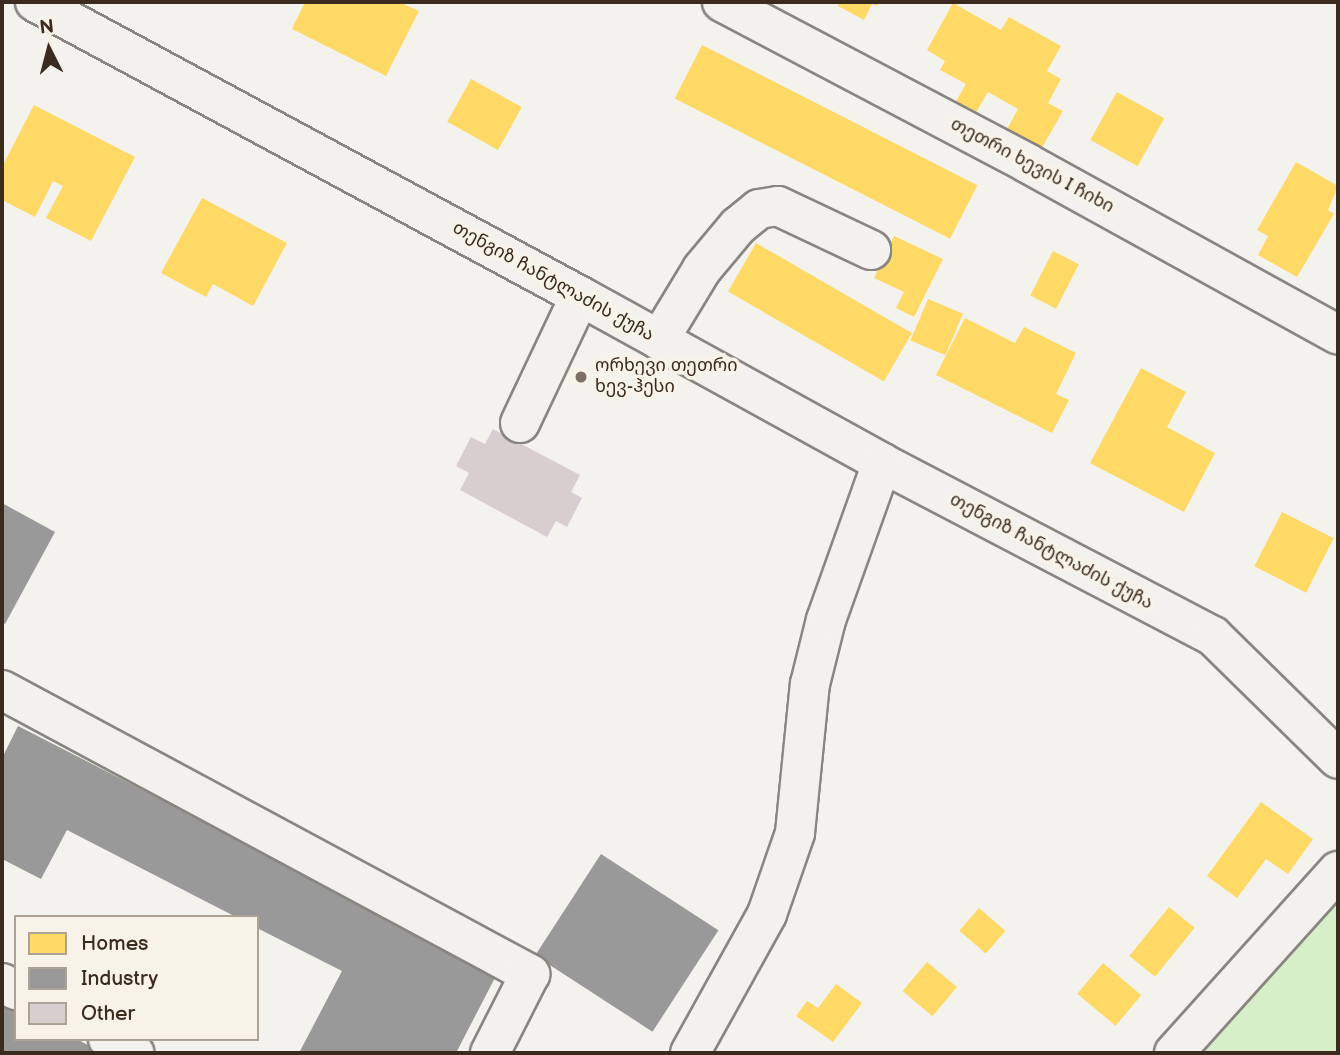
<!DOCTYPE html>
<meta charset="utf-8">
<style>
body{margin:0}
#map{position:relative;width:1340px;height:1055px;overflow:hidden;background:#f4f2ec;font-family:"Balsamiq Sans","Noto Sans Georgian",sans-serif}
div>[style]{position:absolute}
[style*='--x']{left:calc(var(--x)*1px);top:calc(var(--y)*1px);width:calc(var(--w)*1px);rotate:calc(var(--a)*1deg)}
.green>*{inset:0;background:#d6efc9}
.homes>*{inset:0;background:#ffd966;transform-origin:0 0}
.industry>*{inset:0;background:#999;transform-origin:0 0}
.building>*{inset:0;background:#d8ced0}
.roads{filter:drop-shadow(2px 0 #898580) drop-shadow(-2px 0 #898580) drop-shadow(0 2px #898580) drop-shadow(0 -2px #898580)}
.minor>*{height:38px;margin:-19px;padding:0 19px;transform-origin:19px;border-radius:19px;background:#f2f1ed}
.dots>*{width:19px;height:19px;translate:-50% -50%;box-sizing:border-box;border:4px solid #f7f3e8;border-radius:50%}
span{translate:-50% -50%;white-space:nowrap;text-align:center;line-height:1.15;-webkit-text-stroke:7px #f7f3e8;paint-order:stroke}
.street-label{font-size:18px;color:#3b2a1e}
.poi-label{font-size:18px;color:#3b2a1e}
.left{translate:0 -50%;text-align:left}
.frame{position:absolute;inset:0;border:4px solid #3b2a1e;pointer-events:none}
.legend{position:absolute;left:14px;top:915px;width:245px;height:126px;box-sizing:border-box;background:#f7f3e8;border:2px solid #aca397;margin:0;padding:9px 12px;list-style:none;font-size:21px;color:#3b2a1e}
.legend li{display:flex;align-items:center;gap:14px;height:35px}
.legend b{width:35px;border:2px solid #aca397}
.north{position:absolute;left:14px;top:14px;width:70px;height:70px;-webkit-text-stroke:5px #f7f3e8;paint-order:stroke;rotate:354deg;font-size:19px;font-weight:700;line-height:28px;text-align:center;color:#3b2a1e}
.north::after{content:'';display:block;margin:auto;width:24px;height:32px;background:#3b2a1e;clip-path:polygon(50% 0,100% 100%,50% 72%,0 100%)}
</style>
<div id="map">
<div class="green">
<div style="clip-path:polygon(1338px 891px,1338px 1053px,1193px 1053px)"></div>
</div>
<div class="homes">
<div style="clip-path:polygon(305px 2px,399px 2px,419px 11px,386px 76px,292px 29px)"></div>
<div style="clip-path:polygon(840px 2px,879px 2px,877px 6px,872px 4px,864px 20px,838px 6px)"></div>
<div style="clip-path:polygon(953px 3px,1001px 30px,1009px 17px,1061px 46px,1047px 71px,1061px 79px,1048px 103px,1063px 111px,1040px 151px,1006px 131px,1018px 109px,988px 92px,975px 114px,955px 103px,966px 84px,940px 70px,945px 61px,927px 50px)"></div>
<div style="left:702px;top:45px;width:309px;height:60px;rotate:27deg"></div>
<div style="left:471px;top:79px;width:58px;height:49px;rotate:29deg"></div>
<div style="left:1117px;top:92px;width:54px;height:55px;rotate:29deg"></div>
<div style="clip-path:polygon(34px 105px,135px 157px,91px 241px,46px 218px,63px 186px,53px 181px,35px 217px,2px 200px,2px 167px)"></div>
<div style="clip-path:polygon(1296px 162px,1338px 186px,1328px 210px,1334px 214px,1297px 277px,1258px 255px,1268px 236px,1257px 230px)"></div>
<div style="clip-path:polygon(202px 198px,287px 243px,253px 306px,213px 284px,206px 297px,161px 273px)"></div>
<div style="clip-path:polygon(894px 236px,943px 259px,914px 317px,896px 308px,904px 292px,874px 278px)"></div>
<div style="left:756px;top:243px;width:180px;height:56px;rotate:30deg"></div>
<div style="left:1053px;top:251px;width:29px;height:50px;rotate:27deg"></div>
<div style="left:928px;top:299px;width:38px;height:45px;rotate:23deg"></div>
<div style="clip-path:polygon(965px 318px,1015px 343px,1024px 327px,1076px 353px,1056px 394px,1069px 400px,1052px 433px,936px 375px)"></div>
<div style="clip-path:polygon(1141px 368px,1186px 392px,1167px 427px,1215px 453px,1184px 512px,1090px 463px)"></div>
<div style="left:1282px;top:512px;width:58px;height:61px;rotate:27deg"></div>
<div style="clip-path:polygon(1261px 802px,1313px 839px,1288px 874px,1266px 859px,1237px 898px,1207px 876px)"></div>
<div style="left:1169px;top:907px;width:33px;height:63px;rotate:39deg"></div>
<div style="left:979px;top:908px;width:35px;height:30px;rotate:41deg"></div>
<div style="left:927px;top:962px;width:39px;height:38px;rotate:40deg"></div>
<div style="left:1103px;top:963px;width:50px;height:40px;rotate:40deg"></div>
<div style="clip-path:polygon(836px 984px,862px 1003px,833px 1042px,796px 1016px,807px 1001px,818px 1008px)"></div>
</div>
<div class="industry">
<div style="clip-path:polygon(2px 503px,55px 532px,5px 624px,2px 622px)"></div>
<div style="clip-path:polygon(18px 726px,498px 972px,456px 1053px,299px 1053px,342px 971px,257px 928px,257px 917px,236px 917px,67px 830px,41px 879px,2px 859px,2px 758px)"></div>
<div style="left:601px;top:854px;width:140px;height:121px;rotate:33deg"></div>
<div style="clip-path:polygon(2px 997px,16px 1005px,16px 1039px,77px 1039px,102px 1053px,2px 1053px)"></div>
</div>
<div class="building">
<div style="clip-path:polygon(493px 429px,580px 475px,571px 492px,582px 498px,567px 527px,556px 521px,547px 537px,460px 490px,469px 473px,456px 466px,471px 437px,485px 444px)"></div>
</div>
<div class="roads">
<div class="minor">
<div style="--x:35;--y:2;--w:619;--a:28.34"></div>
<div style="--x:580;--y:296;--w:345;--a:28.9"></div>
<div style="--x:882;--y:463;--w:373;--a:27.6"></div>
<div style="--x:1213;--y:636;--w:175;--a:44.5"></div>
<div style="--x:722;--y:2;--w:345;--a:27.8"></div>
<div style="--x:1027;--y:163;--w:355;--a:28.9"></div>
<div style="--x:659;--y:340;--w:83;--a:-58.8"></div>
<div style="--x:702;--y:269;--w:56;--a:-50.1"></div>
<div style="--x:738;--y:226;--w:27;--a:-39"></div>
<div style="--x:759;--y:209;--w:19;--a:-9"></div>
<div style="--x:778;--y:206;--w:103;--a:25.3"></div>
<div style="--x:520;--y:423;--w:140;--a:-64.7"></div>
<div style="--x:2;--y:690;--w:600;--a:28.27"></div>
<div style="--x:530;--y:974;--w:89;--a:116.9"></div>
<div style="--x:2;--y:983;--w:16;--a:27"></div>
<div style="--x:108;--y:1039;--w:30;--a:28"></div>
<div style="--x:690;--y:1053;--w:159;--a:-61"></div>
<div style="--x:767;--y:914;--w:86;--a:-70.9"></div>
<div style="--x:795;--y:833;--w:150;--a:-84.3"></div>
<div style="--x:810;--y:684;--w:66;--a:-76"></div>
<div style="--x:826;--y:620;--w:167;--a:-70.4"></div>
<div style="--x:1174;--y:1053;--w:245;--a:-48"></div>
</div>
</div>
<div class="dots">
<div style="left:581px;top:377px;background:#7c7066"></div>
</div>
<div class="street-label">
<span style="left:1032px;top:166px;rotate:28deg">თეთრი ხევის I ჩიხი</span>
<span style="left:553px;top:282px;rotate:29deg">თენგიზ ჩანტლაძის ქუჩა</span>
<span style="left:1051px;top:552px;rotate:28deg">თენგიზ ჩანტლაძის ქუჩა</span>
</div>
<div class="poi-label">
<span class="left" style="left:595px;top:377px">ორხევი თეთრი<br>ხევ-ჰესი</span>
</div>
<div class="frame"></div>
<ul class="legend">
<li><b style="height:19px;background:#ffd966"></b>Homes</li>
<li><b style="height:19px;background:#999"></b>Industry</li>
<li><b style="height:19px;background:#d8ced0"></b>Other</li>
</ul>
<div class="north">N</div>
</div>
